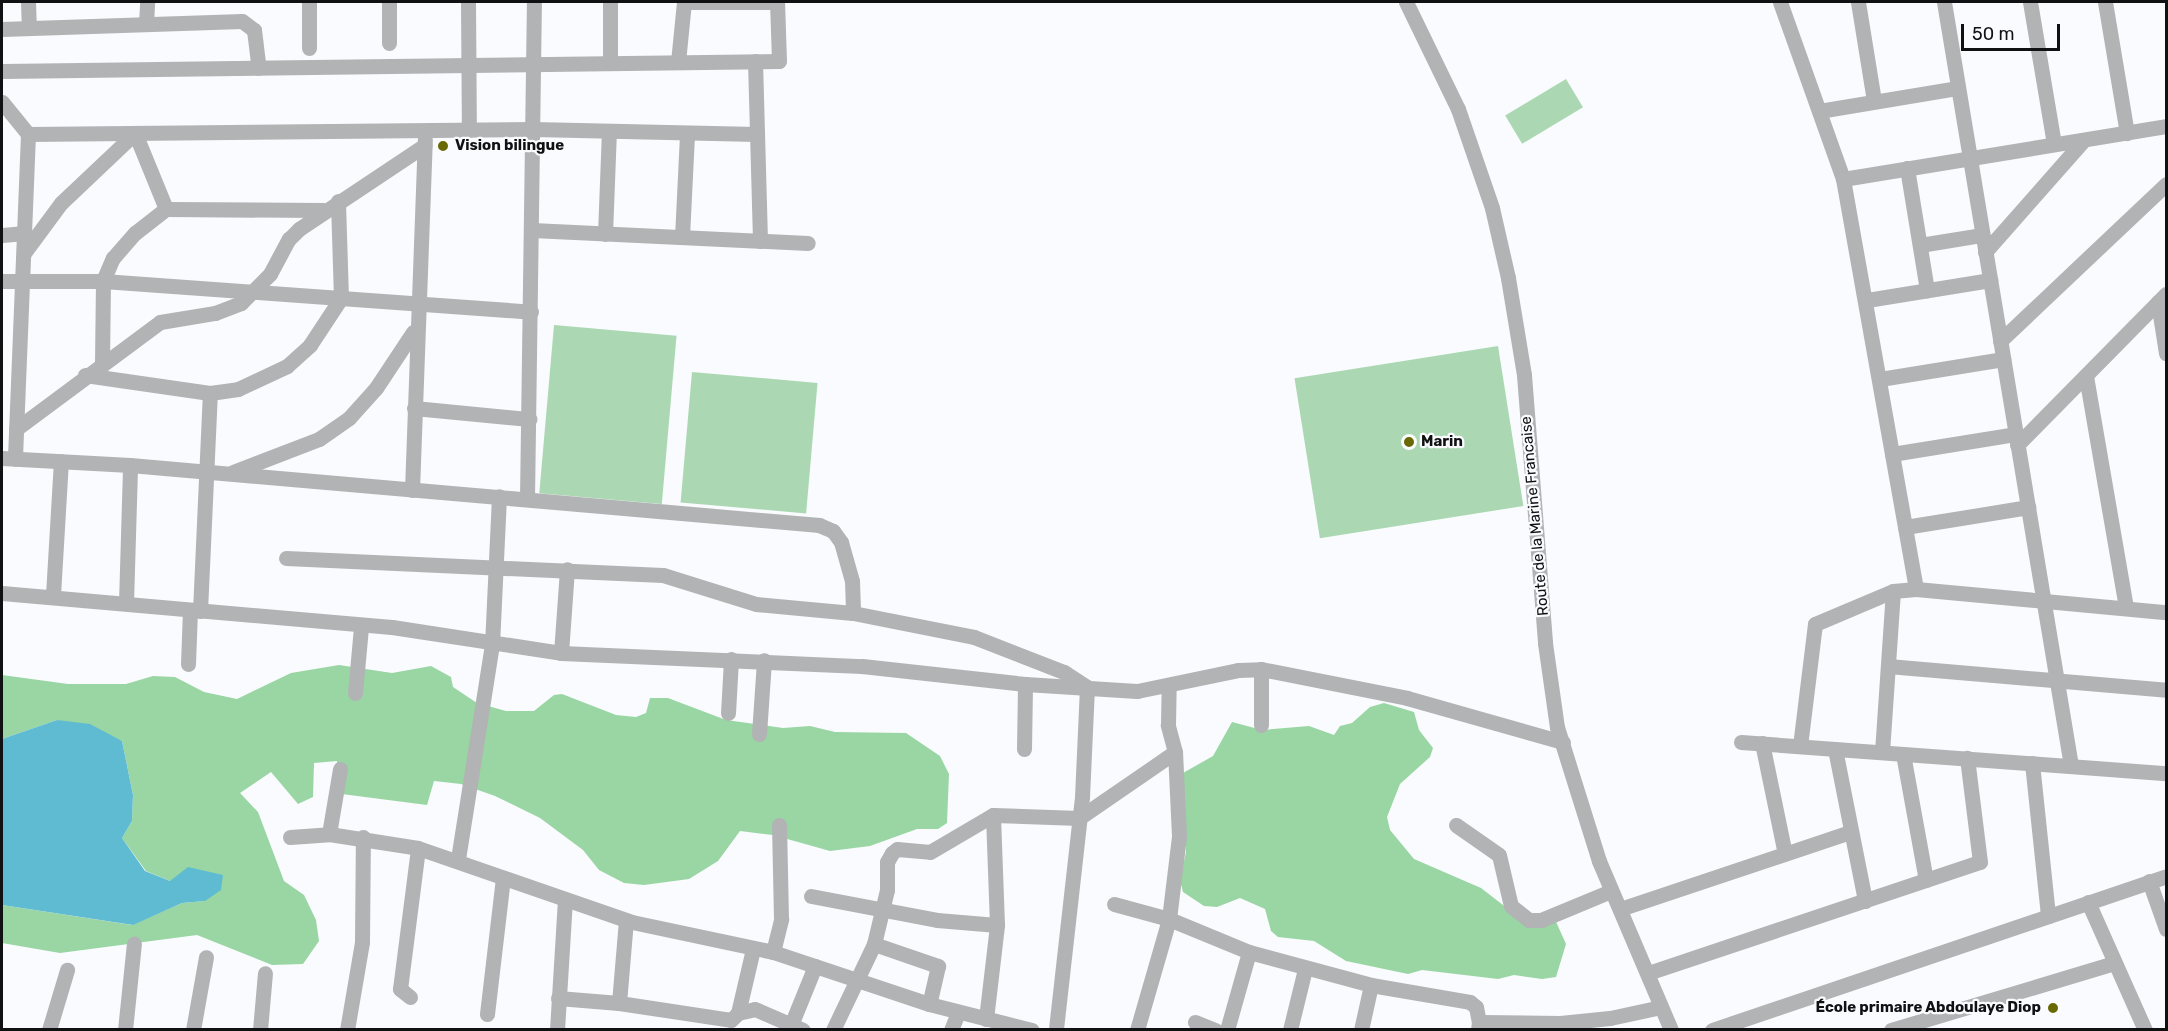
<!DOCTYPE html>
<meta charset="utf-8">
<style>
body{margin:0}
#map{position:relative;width:2168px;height:1031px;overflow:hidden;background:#f9fbfe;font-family:Rubik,sans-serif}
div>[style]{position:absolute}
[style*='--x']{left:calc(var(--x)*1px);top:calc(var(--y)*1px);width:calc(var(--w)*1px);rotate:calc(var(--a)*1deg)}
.green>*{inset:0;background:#abd8b2;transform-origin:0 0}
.forest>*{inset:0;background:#99d6a3}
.water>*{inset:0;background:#5ebbd1}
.minor>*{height:15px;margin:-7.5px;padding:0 7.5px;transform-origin:7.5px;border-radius:7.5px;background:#b1b3b4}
.dots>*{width:16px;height:16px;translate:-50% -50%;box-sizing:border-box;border:3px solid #f9fbfe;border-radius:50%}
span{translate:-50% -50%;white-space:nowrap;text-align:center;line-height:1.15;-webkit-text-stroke:4.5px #f9fbfe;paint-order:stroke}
.poi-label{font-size:15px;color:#101112;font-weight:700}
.left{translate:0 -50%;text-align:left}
.right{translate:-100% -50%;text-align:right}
.street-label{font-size:15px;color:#101112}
.frame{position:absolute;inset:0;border:3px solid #101112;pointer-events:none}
.scale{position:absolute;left:1961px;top:24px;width:99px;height:27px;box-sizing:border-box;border:3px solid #101112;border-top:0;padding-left:8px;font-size:18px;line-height:21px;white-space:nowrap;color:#101112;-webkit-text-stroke:4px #f9fbfe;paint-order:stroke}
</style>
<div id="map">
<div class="green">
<div style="left:1566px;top:79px;width:33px;height:71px;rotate:59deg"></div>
<div style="left:554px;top:325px;width:123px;height:169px;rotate:5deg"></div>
<div style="left:1498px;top:346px;width:162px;height:206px;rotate:81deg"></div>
<div style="left:692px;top:372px;width:126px;height:131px;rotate:5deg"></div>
</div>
<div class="forest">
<div style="clip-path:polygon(339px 665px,392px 673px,431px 666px,451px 677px,453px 687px,477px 703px,506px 711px,534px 711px,554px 695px,562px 694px,616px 715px,636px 717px,646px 713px,650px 698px,668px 698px,726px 720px,783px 728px,810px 726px,835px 732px,906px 733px,940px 756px,949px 774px,947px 823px,938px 829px,917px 829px,870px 846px,830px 851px,773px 835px,740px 831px,718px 861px,689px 879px,644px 885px,624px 883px,599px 870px,583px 850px,540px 818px,495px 796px,461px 784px,434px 781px,427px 805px,334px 793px,337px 761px,314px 763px,313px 797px,298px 804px,271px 772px,240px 793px,258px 812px,284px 881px,304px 895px,316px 920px,319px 941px,303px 964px,272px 965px,197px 935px,60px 953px,2px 943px,2px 905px,132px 925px,182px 903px,205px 901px,223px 875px,170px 881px,146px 871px,122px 838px,132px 821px,133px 795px,122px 741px,57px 720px,2px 739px,2px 675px,68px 684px,126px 684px,153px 676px,175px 677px,204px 692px,237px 699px,291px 673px)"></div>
<div style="clip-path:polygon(1384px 703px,1414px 712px,1419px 730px,1433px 748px,1430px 757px,1400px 784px,1387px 817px,1390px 830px,1414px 859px,1481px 888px,1521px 919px,1553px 915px,1566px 944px,1556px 977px,1542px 979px,1514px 975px,1498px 979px,1422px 970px,1408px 974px,1346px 961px,1314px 941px,1278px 937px,1271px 931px,1265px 909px,1240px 898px,1217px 907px,1204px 906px,1183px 892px,1180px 880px,1186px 852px,1183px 773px,1213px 756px,1232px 722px,1262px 730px,1309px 726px,1334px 735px,1340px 726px,1352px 723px,1370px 707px)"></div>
</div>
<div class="water">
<div style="clip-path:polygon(57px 720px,90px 724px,122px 741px,133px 795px,132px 821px,122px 838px,145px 871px,170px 881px,188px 867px,223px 875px,221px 890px,205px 901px,182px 903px,133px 925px,2px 905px,2px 739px)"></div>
</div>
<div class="minor">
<div style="--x:28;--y:2;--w:26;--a:88"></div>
<div style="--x:389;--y:2;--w:41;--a:90"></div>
<div style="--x:468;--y:2;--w:128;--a:89.6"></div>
<div style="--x:610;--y:2;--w:61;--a:90"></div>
<div style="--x:684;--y:2;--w:93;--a:0"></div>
<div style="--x:1406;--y:2;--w:119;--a:64.1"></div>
<div style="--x:1458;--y:109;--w:105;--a:71"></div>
<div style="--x:1492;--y:208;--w:72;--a:77.1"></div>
<div style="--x:1508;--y:278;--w:98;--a:80.6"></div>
<div style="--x:1524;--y:375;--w:269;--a:85.5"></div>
<div style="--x:1545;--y:643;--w:85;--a:81.9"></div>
<div style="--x:1557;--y:727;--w:140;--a:72.6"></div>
<div style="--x:1599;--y:861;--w:184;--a:66.9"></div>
<div style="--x:1780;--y:2;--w:188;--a:70.4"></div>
<div style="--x:1843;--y:179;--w:416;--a:79.9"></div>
<div style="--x:1858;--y:2;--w:100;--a:80.8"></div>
<div style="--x:1944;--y:2;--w:774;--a:80.56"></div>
<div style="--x:2030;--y:2;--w:144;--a:80.4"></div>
<div style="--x:2105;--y:2;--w:133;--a:80.5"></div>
<div style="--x:146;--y:24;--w:22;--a:-87"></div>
<div style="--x:2;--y:29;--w:240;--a:-1.9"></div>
<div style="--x:242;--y:21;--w:15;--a:37"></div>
<div style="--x:254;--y:30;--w:38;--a:83"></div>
<div style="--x:309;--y:48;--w:46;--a:-90"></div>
<div style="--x:755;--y:61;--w:180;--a:88.4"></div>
<div style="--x:678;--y:62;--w:60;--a:-84.3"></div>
<div style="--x:2;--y:71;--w:777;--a:-0.74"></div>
<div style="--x:779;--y:61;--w:59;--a:-91.9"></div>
<div style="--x:2;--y:102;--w:41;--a:50.9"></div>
<div style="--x:28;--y:134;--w:325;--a:92.3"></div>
<div style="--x:1819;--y:111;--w:141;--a:-9.4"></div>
<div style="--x:28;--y:134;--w:505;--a:-0.57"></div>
<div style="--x:533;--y:129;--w:224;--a:1.3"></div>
<div style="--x:1907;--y:168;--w:124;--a:80.7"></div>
<div style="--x:1843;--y:179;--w:327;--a:-9.3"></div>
<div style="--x:532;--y:230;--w:276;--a:2.7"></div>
<div style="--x:605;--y:234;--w:103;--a:-87.8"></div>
<div style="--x:2;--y:235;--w:23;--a:-5"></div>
<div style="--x:682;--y:237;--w:104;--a:-87.2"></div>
<div style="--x:1920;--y:245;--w:63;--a:-9.2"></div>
<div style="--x:1985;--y:252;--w:148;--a:-48.6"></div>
<div style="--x:24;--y:253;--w:62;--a:-53.5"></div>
<div style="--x:61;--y:203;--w:102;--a:-43.4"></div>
<div style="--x:135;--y:133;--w:82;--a:67.8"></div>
<div style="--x:2;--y:281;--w:101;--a:0"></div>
<div style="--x:103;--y:281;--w:429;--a:4.1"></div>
<div style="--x:1867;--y:300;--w:125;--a:-9.2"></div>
<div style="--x:2158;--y:302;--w:52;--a:81.1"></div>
<div style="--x:2000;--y:341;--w:228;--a:-43.4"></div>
<div style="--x:102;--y:363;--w:82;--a:-89.3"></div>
<div style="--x:103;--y:281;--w:25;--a:-67"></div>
<div style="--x:113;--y:258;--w:33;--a:-49"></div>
<div style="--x:135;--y:233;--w:39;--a:-38"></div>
<div style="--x:166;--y:209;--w:157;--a:0.4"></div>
<div style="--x:85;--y:375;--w:126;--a:8.2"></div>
<div style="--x:210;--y:393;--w:28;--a:-8"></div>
<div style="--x:238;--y:389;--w:54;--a:-25.1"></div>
<div style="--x:287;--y:366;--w:31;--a:-42"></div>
<div style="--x:310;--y:345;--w:56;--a:-56.6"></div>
<div style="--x:341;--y:298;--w:97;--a:-91.8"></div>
<div style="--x:2086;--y:376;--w:235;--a:80.2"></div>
<div style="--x:1880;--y:379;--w:125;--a:-9.2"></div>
<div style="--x:414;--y:408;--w:116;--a:5.5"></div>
<div style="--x:16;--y:429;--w:179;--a:-36.6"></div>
<div style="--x:160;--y:322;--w:56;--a:-9.3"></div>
<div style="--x:215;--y:313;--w:28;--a:-21"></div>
<div style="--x:241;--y:303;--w:41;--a:-45"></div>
<div style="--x:270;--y:274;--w:40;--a:-62"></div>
<div style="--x:289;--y:239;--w:14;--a:-45"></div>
<div style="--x:299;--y:229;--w:151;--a:-33.7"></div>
<div style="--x:2017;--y:445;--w:212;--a:-45.4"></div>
<div style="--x:1892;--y:454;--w:126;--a:-9.2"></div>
<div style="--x:2;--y:458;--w:128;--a:3.1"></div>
<div style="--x:130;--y:465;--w:692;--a:4.98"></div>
<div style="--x:819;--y:525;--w:15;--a:23"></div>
<div style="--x:833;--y:531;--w:14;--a:54"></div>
<div style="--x:841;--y:542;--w:41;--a:74.2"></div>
<div style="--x:852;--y:581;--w:32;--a:88"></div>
<div style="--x:233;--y:472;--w:92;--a:-21"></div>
<div style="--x:319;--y:439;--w:37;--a:-35"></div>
<div style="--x:349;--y:418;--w:40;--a:-48"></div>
<div style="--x:376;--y:388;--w:67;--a:-56.5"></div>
<div style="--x:412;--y:490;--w:351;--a:-87.9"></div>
<div style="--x:527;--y:499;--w:497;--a:-89.2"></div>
<div style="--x:1905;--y:527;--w:125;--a:-9.2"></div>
<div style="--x:286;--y:558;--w:377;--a:2.6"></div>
<div style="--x:663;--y:575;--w:97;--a:17.3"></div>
<div style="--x:756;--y:604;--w:97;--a:5.3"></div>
<div style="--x:853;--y:613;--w:123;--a:11.2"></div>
<div style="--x:974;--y:637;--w:97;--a:21.3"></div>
<div style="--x:1064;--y:672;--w:27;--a:33"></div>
<div style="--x:1087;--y:687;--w:110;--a:92.6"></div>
<div style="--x:1082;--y:797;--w:234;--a:96.4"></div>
<div style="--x:2;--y:593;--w:391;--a:5"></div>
<div style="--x:392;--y:627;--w:171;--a:8.7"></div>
<div style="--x:561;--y:653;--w:301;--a:2.5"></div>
<div style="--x:862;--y:666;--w:164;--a:6.3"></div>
<div style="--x:1025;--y:684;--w:112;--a:3.6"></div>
<div style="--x:1137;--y:691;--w:103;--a:-11.7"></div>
<div style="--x:1238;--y:670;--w:23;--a:-2"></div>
<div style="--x:1261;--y:669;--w:149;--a:11.2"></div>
<div style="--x:1407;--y:698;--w:162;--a:15.8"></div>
<div style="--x:53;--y:595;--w:134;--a:-86.6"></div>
<div style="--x:126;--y:603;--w:138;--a:-88.3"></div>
<div style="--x:200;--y:611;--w:218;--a:-87.4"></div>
<div style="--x:561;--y:653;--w:84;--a:-85.9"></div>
<div style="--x:188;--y:664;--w:54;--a:-87.9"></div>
<div style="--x:1888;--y:666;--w:279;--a:4.9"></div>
<div style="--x:1261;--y:669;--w:56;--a:90"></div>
<div style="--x:355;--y:693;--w:66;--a:-84.8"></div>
<div style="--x:728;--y:713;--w:54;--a:-86.8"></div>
<div style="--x:759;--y:734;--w:74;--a:-86.1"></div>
<div style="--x:1741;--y:742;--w:426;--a:4.2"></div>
<div style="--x:1762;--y:743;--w:113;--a:78.3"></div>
<div style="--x:1800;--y:746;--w:123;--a:-83"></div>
<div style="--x:1815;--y:624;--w:85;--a:-22.9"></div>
<div style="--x:1893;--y:591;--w:23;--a:-5"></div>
<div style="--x:1916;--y:589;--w:251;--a:5.3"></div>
<div style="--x:1024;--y:749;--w:65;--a:-89.1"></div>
<div style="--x:1835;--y:749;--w:155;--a:78.8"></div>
<div style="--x:1882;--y:752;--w:161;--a:-86.1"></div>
<div style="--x:1903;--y:754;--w:128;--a:79.7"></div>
<div style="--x:2032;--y:763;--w:154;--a:84"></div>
<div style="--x:1456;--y:825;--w:52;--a:34.9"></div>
<div style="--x:1499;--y:855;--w:52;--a:76.8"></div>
<div style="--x:1511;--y:906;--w:23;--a:38"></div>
<div style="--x:1529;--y:920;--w:12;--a:0"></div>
<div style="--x:1541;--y:920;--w:76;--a:-22.5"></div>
<div style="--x:329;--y:834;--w:66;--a:-80.4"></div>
<div style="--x:290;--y:837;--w:39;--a:-4"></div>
<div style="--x:329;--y:834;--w:90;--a:8.9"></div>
<div style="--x:418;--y:848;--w:226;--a:19.1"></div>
<div style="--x:632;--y:922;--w:144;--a:12"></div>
<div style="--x:773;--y:952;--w:164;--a:18.4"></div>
<div style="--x:929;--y:1004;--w:106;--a:14.2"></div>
<div style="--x:458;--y:859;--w:217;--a:-81"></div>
<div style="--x:492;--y:645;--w:149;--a:-87.3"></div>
<div style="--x:2149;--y:881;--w:51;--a:70.5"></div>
<div style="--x:811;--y:896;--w:128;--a:10.8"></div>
<div style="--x:937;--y:920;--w:60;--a:4.8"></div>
<div style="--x:2088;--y:902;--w:140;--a:66"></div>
<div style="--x:1114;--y:904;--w:57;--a:15.3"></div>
<div style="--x:1169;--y:919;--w:87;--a:22.4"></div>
<div style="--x:1249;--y:952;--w:126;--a:15.1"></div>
<div style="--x:1371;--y:985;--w:46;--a:102.5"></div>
<div style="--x:1620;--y:909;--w:243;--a:-18.5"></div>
<div style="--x:874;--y:944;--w:68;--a:19"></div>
<div style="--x:938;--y:966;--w:39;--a:103"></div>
<div style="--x:773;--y:952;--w:34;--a:-76"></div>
<div style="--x:781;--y:919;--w:94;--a:-91.2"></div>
<div style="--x:1648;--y:973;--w:350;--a:-18.5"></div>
<div style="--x:1980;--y:862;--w:105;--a:-97.1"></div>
<div style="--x:1371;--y:985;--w:100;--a:9.7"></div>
<div style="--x:1470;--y:1002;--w:8;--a:40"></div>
<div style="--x:1476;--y:1007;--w:15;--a:79"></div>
<div style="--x:410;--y:997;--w:13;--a:-141"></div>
<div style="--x:400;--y:989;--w:142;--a:-82.7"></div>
<div style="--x:558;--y:998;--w:61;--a:4.7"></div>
<div style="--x:619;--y:1003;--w:113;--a:8.6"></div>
<div style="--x:731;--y:1020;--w:10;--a:-45"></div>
<div style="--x:738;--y:1013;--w:17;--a:-13"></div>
<div style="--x:755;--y:1009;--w:52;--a:23.6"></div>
<div style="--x:619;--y:1003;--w:83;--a:-85.2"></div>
<div style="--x:738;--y:1013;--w:66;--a:-76.8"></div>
<div style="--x:487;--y:1014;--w:137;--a:-83.3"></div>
<div style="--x:986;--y:1019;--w:95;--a:-83.3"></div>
<div style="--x:997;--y:925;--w:110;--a:-92.1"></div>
<div style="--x:1195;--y:1022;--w:22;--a:22"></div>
<div style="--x:49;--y:1030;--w:63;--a:-73.3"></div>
<div style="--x:125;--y:1030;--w:87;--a:-84.1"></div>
<div style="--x:193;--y:1030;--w:74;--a:-79.9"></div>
<div style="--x:260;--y:1030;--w:57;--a:-85"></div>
<div style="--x:347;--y:1030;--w:89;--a:-80.3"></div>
<div style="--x:362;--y:942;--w:105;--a:-89.5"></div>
<div style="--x:557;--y:1030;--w:129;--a:-86.5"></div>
<div style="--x:789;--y:1030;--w:69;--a:-67.9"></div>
<div style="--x:833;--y:1030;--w:95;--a:-64.5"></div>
<div style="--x:874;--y:944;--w:56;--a:-76.5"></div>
<div style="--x:887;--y:890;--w:28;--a:-90"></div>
<div style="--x:887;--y:862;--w:10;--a:-61"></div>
<div style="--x:892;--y:853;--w:6;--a:-39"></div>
<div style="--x:897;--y:849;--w:33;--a:5"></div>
<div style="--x:930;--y:852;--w:73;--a:-30.4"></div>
<div style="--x:993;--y:815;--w:86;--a:2"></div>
<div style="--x:1079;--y:818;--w:116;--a:-34.5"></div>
<div style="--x:951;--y:1030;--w:18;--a:-68"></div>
<div style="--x:1137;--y:1030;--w:116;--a:-73.9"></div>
<div style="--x:1169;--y:919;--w:84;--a:-83.1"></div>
<div style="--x:1179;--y:836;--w:84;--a:-92.7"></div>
<div style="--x:1175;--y:752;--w:28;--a:-105"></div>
<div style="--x:1168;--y:725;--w:39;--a:-89"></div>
<div style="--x:1227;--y:1030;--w:81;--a:-74.2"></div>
<div style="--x:1290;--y:1030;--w:63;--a:-76.2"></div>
<div style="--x:1478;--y:1030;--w:8;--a:-83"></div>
<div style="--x:1479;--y:1022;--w:81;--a:0.7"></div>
<div style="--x:1560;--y:1023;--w:50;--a:-5.7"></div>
<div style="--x:1610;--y:1018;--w:52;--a:-12.2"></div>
<div style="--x:1712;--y:1030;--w:479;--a:-18.7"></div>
<div style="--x:1891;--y:1030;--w:233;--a:-16.7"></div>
</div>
<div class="dots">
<div style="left:443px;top:146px;background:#696904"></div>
<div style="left:1409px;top:442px;background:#696904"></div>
<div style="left:2053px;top:1008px;background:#696904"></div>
</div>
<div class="poi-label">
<span class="left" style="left:455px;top:146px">Vision bilingue</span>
<span class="left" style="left:1421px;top:442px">Marin</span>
<span class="right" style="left:2041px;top:1008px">École primaire Abdoulaye Diop</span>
</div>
<div class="street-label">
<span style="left:1535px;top:516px;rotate:-95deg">Route de la Marine Francaise</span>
</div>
<div class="frame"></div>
<div class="scale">50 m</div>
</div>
